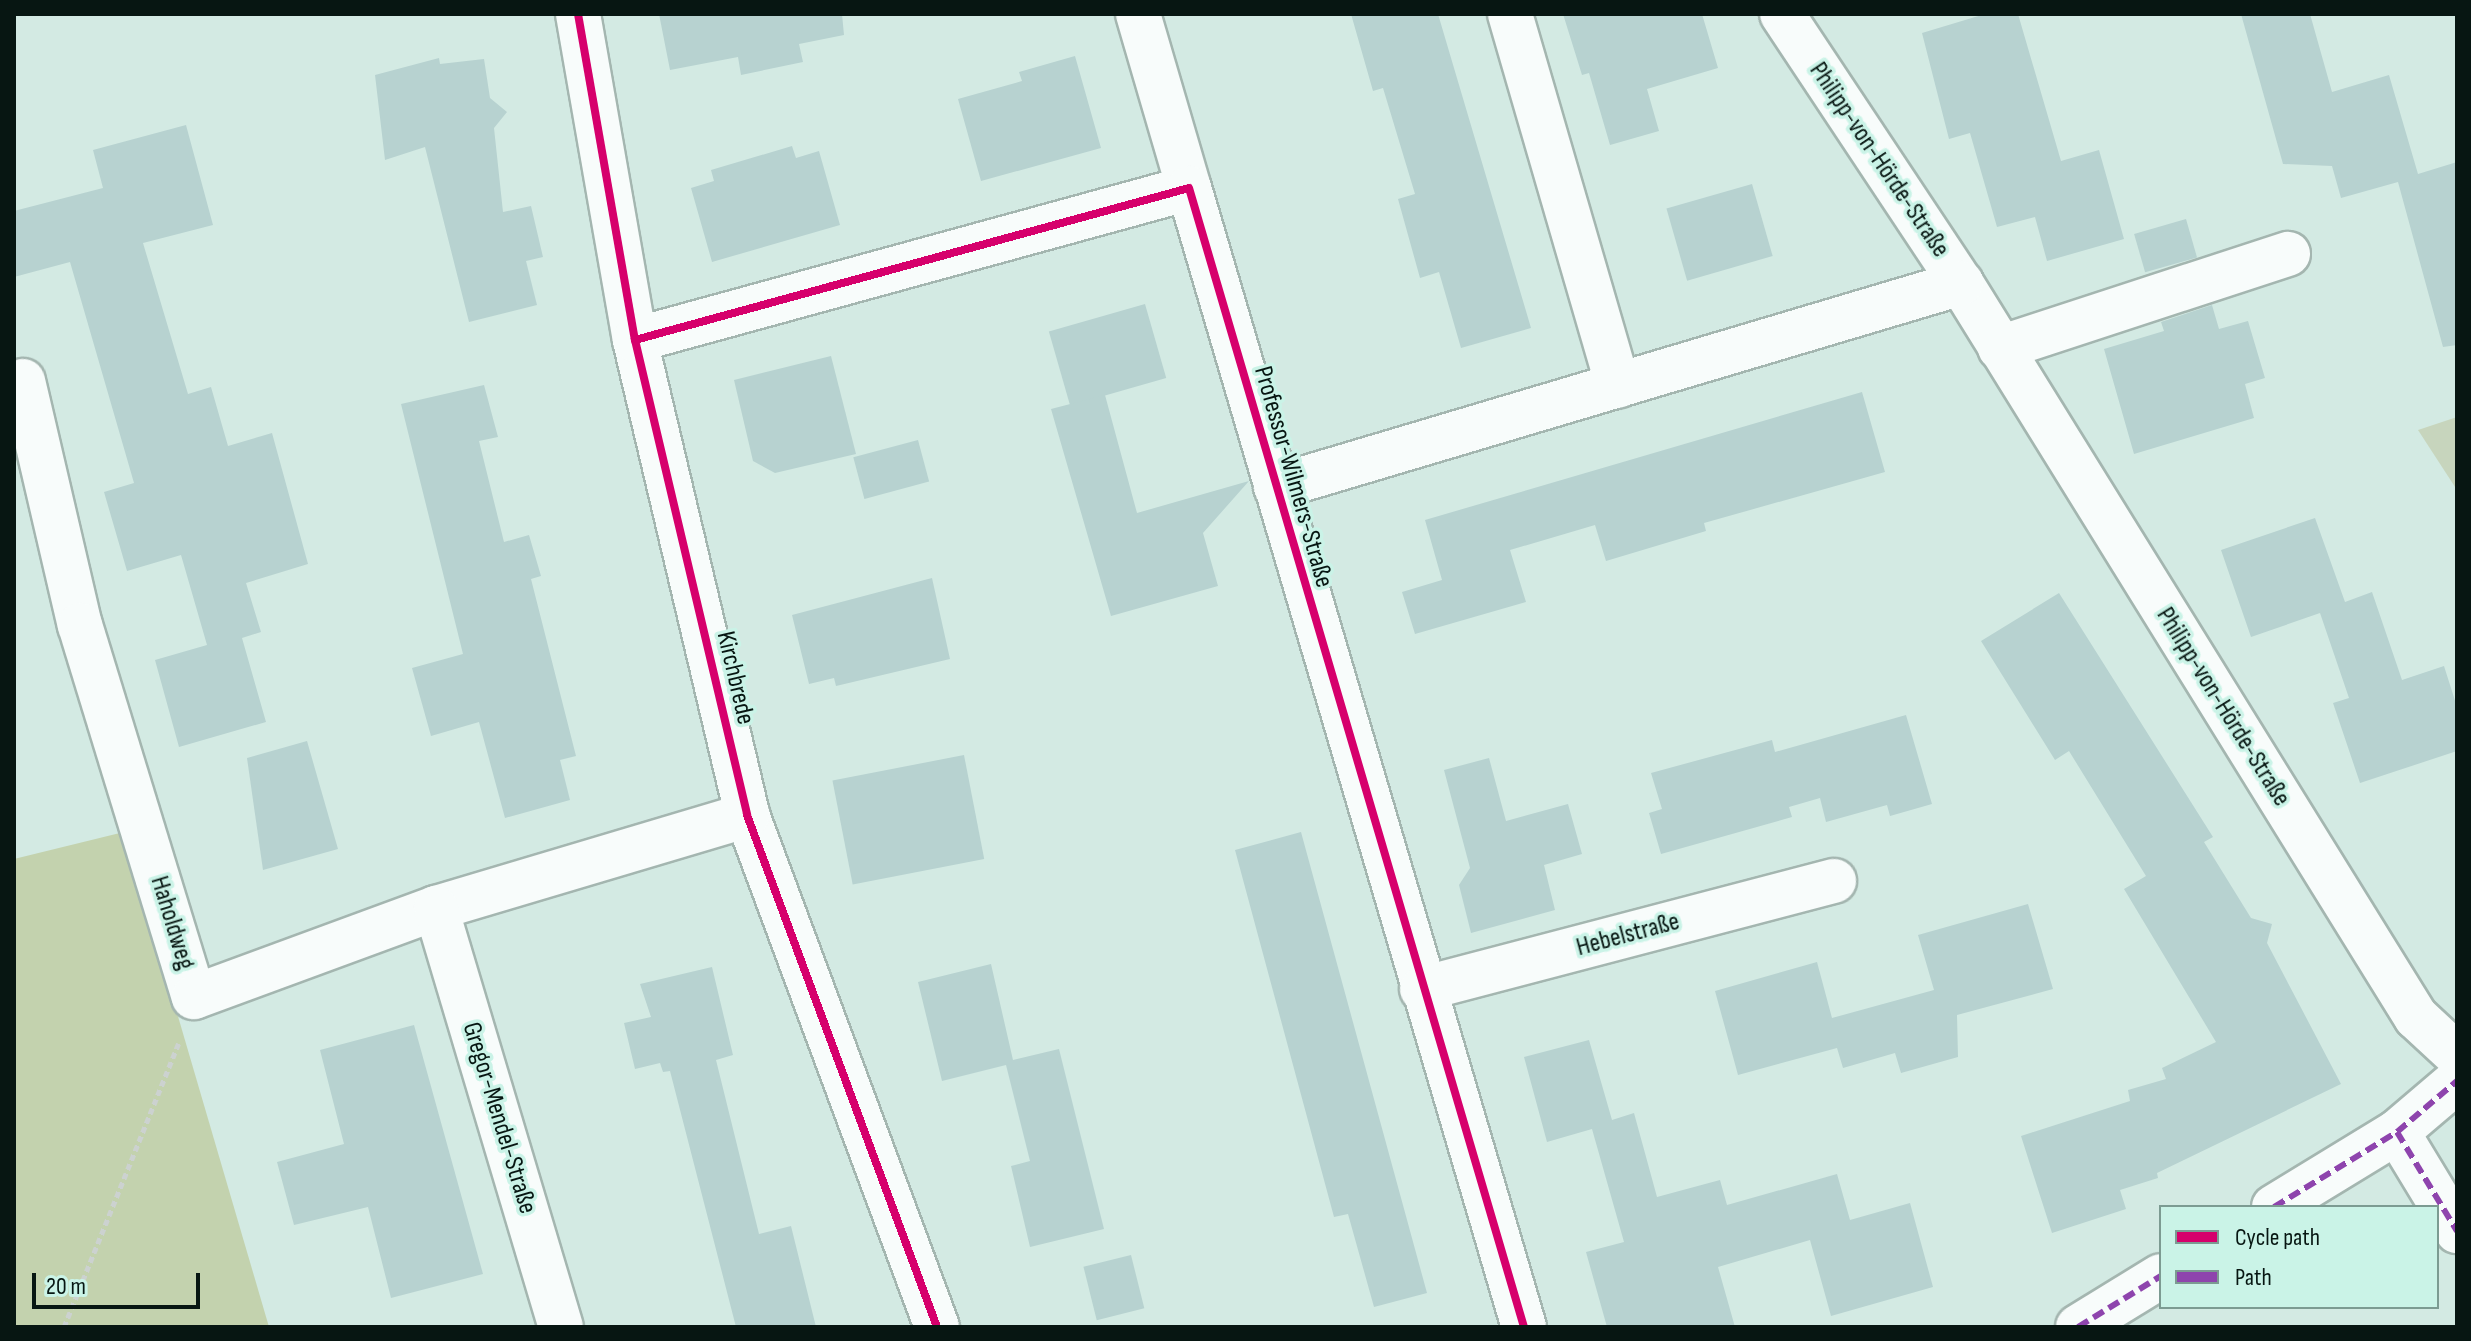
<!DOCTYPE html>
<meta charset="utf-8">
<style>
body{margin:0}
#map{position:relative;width:2471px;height:1341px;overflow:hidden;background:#d3eae3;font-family:"Sofia Sans Condensed",sans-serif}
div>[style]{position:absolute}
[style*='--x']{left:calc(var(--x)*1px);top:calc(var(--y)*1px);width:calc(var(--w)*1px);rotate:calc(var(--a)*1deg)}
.green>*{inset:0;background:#c7d5bd}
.forest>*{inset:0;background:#c3d2ae}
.building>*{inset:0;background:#b7d2d0;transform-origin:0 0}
.path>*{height:5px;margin-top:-2.5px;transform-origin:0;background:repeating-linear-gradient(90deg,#ccd2d0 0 6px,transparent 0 10px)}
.roads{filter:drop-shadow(2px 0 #a4b6b0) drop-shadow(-2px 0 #a4b6b0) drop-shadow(0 2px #a4b6b0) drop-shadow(0 -2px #a4b6b0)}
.minor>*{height:44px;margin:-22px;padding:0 22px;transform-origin:22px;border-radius:22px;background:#f8fcfb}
.quiet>*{height:6px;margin-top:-3px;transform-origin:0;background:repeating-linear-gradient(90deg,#8e44ad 0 12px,transparent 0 18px)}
.cycleway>*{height:8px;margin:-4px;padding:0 4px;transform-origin:4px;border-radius:4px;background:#d6006c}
span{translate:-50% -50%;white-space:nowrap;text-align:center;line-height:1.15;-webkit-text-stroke:7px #caf3e7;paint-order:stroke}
.street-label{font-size:26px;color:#071612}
.frame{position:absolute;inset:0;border:16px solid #071612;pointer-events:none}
.legend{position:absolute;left:2159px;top:1205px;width:280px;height:104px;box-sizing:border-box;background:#caf3e7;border:2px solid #7c9b92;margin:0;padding:10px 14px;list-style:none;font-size:24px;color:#071612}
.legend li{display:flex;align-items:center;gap:16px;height:40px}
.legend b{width:40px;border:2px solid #7c9b92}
.scale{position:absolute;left:32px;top:1273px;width:168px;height:36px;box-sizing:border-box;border:4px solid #071612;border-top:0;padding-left:10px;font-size:24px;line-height:28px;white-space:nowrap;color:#071612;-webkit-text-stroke:6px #caf3e7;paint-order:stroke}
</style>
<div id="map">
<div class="green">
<div style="clip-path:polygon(2457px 417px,2457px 490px,2418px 430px)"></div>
</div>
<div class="forest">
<div style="clip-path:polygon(124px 832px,269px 1327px,14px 1327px,14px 859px)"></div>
</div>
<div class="building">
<div style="clip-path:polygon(659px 14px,842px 14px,844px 35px,799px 44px,803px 62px,741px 75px,738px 57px,670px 70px)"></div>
<div style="clip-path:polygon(1351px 14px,1438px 14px,1531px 328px,1461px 348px,1439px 272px,1420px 278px,1398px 199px,1415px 194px,1383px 88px,1373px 91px)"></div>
<div style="clip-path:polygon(1563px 14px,1702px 14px,1718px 68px,1647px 89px,1659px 131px,1610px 145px,1589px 73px,1582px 75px)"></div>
<div style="clip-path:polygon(1985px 14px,2018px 14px,2061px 161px,2099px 150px,2124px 239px,2047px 261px,2035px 217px,1997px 227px,1970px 133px,1949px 139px,1922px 33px)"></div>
<div style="clip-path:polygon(2241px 14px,2310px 14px,2332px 92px,2389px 75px,2418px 174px,2457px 162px,2457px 345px,2443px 347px,2398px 182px,2341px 198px,2332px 166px,2283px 164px)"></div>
<div style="clip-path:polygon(1075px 56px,1101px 148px,981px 181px,958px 99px,1022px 81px,1019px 72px)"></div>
<div style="clip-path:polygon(439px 58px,440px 64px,484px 59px,490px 98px,507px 112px,494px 128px,503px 212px,531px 206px,543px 257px,526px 261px,537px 305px,469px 322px,425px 147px,385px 160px,375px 75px)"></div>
<div style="clip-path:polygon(186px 125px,213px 225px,143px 243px,188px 394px,211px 387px,228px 446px,272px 433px,308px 564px,246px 583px,261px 632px,242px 638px,266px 722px,179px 747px,155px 660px,207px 645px,181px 555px,127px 571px,104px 492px,134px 483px,70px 262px,14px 277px,14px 211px,103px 188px,93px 150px)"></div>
<div style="clip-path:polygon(792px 146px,796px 158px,819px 151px,840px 225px,712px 262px,691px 188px,714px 181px,711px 170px)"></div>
<div style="left:1752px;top:184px;width:75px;height:89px;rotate:74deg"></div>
<div style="left:2186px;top:219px;width:40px;height:54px;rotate:74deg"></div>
<div style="left:1145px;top:304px;width:77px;height:100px;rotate:74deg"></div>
<div style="clip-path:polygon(2212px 305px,2219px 329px,2248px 321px,2265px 378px,2245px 384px,2254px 418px,2134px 454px,2104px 349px,2164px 331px,2161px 322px)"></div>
<div style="clip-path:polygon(831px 356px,856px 454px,775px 473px,753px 461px,734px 380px)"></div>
<div style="clip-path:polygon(484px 385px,498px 437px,479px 441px,504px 542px,529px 535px,541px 576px,531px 579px,576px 756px,560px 760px,570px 800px,505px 818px,479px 722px,431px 736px,412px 668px,463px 654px,401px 404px)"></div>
<div style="clip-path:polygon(1862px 392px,1885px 472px,1704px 523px,1706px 531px,1606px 561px,1595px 525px,1510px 550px,1526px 602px,1415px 634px,1402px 592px,1442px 580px,1425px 520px)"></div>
<div style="clip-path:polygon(1105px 395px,1137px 513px,1249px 481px,1203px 533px,1218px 586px,1111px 616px,1051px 409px)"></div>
<div style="left:918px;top:440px;width:43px;height:67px;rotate:75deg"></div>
<div style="clip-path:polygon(2315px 518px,2345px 602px,2372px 592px,2402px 680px,2444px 666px,2457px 707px,2457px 751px,2360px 783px,2333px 703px,2349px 698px,2320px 613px,2251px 637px,2221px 550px)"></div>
<div style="clip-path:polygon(932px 578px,950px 659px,836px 686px,834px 678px,809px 684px,792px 615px)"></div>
<div style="clip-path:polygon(2059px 593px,2213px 837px,2204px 842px,2251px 918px,2272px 924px,2267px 943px,2341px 1084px,2157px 1173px,2158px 1178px,2120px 1190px,2126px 1209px,2052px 1233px,2021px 1136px,2130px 1101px,2128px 1090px,2166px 1079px,2162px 1068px,2216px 1042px,2124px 889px,2146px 876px,2069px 751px,2055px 760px,1981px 641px)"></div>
<div style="clip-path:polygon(1906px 715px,1932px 804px,1890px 816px,1887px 805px,1826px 822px,1820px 798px,1789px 807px,1792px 817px,1661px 854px,1649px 813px,1662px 809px,1651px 773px,1772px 740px,1775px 752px)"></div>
<div style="clip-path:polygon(307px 741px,338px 849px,263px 870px,247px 758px)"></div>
<div style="left:964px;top:755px;width:106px;height:134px;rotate:79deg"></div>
<div style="clip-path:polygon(1489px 758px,1506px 821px,1568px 804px,1582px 854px,1544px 865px,1555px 910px,1471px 933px,1459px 885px,1470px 868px,1444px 770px)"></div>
<div style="clip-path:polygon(1301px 832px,1427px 1293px,1374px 1307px,1348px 1214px,1334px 1217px,1235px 850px)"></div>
<div style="clip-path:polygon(2028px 904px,2053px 989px,1957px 1015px,1958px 1057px,1901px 1073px,1895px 1053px,1843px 1068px,1837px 1048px,1738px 1075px,1715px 991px,1817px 962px,1832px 1018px,1934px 990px,1918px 935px)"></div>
<div style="clip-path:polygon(991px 964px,1013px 1060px,1059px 1049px,1104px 1229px,1030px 1247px,1011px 1166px,1030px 1161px,1006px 1065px,942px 1081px,918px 982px)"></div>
<div style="clip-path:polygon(712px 967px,733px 1055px,716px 1060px,759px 1234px,791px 1226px,816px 1327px,736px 1327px,670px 1071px,663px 1072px,660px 1063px,635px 1069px,624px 1023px,651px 1017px,640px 984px)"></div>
<div style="clip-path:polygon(414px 1025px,483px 1274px,391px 1298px,368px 1207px,294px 1225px,277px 1162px,344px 1144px,320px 1050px)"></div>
<div style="clip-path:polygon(1589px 1040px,1612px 1120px,1634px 1113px,1657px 1197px,1720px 1180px,1727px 1205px,1837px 1174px,1850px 1220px,1910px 1203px,1933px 1287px,1831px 1316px,1810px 1240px,1718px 1267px,1735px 1327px,1607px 1327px,1586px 1252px,1624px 1242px,1592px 1129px,1547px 1142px,1524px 1057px)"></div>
<div style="left:1131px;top:1255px;width:55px;height:49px;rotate:76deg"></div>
</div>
<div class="path">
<div style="--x:64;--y:1327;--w:306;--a:-68"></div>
</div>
<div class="roads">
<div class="minor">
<div style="--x:578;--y:14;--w:331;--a:80.1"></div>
<div style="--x:635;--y:340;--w:488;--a:76.7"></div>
<div style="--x:747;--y:815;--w:546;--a:69.64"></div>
<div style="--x:1138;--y:14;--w:181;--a:73.7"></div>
<div style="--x:1510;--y:14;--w:387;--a:73.8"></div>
<div style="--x:1782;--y:14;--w:323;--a:56.4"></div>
<div style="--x:1961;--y:283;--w:864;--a:58.21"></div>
<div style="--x:2416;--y:1017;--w:56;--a:42.8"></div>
<div style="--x:635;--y:340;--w:574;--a:-15.34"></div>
<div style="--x:1189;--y:188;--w:1187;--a:73.61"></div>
<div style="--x:2000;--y:348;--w:303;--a:-18.1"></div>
<div style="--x:23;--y:381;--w:251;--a:76.9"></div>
<div style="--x:80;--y:625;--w:389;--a:73"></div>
<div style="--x:194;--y:997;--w:258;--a:-20.2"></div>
<div style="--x:436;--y:908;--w:325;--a:-16.6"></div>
<div style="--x:1276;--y:487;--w:715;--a:-16.58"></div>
<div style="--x:436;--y:908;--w:437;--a:73.4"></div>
<div style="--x:1422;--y:989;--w:426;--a:-14.7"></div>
<div style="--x:2397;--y:1132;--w:116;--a:58.8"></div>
<div style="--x:2274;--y:1207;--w:144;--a:-31.4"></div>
<div style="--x:2397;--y:1132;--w:79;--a:-40.4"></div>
<div style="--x:2078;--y:1327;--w:97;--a:-31.6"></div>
</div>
</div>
<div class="quiet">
<div style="--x:2397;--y:1132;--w:116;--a:58.8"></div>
<div style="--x:2274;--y:1207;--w:144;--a:-31.4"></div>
<div style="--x:2397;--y:1132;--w:79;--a:-40.4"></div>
<div style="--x:2078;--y:1327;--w:97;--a:-31.6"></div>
</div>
<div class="cycleway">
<div style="--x:578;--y:14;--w:331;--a:80.1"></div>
<div style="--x:635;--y:340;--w:488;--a:76.7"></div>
<div style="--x:747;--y:815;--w:546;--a:69.64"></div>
<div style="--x:635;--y:340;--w:574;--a:-15.34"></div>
<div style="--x:1189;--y:188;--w:1187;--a:73.61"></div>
</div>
<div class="street-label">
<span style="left:1879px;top:160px;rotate:56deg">Philipp-von-Hörde-Straße</span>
<span style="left:1293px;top:477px;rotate:74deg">Professor-Wilmers-Straße</span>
<span style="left:735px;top:678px;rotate:77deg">Kirchbrede</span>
<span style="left:2223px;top:707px;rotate:58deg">Philipp-von-Hörde-Straße</span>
<span style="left:172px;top:923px;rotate:73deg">Haholdweg</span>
<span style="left:1628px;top:935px;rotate:-15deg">Hebelstraße</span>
<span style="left:499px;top:1118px;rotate:73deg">Gregor-Mendel-Straße</span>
</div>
<div class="frame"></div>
<ul class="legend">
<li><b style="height:10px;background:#d6006c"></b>Cycle path</li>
<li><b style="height:10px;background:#8e44ad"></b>Path</li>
</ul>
<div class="scale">20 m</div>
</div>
